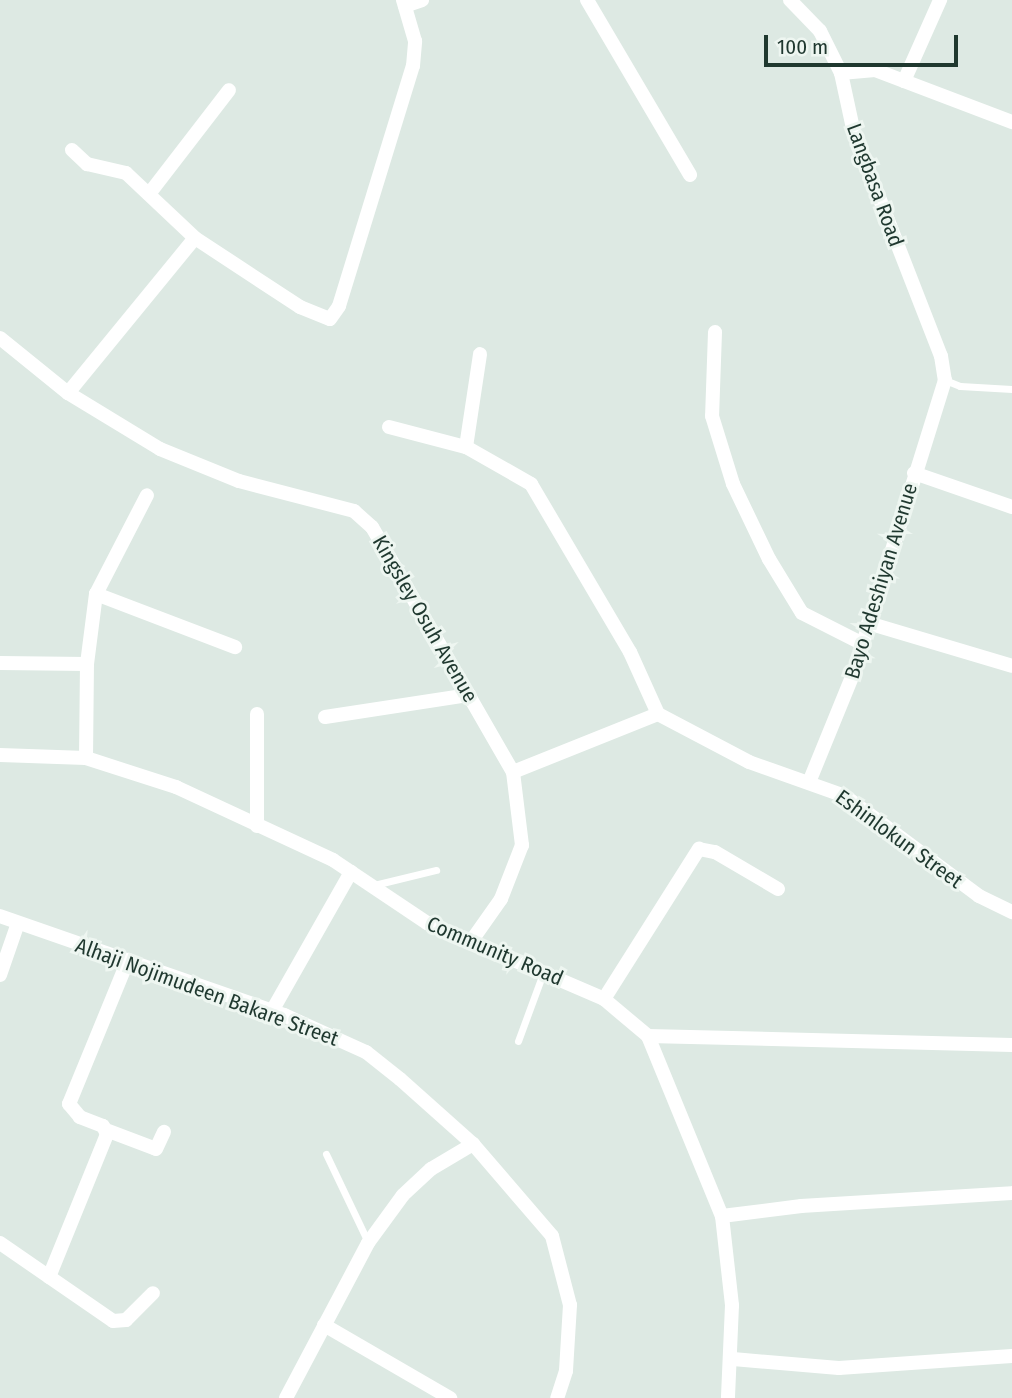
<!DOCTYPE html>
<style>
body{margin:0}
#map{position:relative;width:1012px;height:1398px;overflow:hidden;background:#dde9e3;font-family:"Fira Sans Condensed",sans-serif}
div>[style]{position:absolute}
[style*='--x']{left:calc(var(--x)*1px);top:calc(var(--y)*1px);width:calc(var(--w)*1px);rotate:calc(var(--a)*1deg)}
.lane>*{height:7px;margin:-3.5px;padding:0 3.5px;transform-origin:3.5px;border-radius:3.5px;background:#fff}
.street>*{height:14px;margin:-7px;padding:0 7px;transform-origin:7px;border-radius:7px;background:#fff}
span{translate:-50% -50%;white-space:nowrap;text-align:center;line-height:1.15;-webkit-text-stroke:6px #eef6f1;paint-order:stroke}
.street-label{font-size:21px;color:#1f382f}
.scale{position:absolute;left:764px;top:35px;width:194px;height:32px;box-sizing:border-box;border:4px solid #1f382f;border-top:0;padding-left:9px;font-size:21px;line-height:24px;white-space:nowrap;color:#1f382f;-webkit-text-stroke:5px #eef6f1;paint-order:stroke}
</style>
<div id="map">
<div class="lane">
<div style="--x:945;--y:380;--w:16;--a:22"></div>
<div style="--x:960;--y:386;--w:52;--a:3.3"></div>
<div style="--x:374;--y:885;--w:64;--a:-13.6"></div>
<div style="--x:518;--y:1041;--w:72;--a:-69.8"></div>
<div style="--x:326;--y:1154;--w:98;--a:64.5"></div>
</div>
<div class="street">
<div style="--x:587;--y:0;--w:203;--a:59.5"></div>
<div style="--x:790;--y:0;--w:43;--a:45.9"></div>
<div style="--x:820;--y:31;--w:47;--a:63.4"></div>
<div style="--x:841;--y:73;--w:61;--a:77.8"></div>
<div style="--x:854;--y:133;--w:239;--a:68.7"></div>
<div style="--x:941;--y:356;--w:24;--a:81"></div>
<div style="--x:945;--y:380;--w:306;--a:107.3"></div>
<div style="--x:854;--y:672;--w:117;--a:112.2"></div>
<div style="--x:405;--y:6;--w:18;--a:-19"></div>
<div style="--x:841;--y:73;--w:34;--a:-5"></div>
<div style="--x:875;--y:70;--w:147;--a:20.8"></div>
<div style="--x:904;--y:81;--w:89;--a:-66"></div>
<div style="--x:72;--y:150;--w:21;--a:43"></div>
<div style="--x:87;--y:164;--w:40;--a:13"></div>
<div style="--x:126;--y:173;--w:95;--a:43.3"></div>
<div style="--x:195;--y:238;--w:126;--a:33.3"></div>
<div style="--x:300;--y:307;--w:32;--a:22"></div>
<div style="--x:330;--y:319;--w:16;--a:-55"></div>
<div style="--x:339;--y:306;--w:251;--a:-72.9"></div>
<div style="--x:413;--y:66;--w:25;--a:-85"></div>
<div style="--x:415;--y:41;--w:43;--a:-106.3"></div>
<div style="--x:149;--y:194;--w:131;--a:-52.4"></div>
<div style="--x:715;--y:332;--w:84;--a:92"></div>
<div style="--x:712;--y:416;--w:71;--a:72.8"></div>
<div style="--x:733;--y:484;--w:83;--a:64.4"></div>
<div style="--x:769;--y:559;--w:63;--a:58.6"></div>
<div style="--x:802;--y:613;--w:68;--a:26.9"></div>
<div style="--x:0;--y:338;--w:87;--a:39"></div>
<div style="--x:68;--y:393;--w:108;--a:31.3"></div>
<div style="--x:160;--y:449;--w:85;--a:22.1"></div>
<div style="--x:239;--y:481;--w:119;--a:14.6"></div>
<div style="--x:354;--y:511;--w:24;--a:42"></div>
<div style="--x:372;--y:527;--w:283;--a:60.1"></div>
<div style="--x:513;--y:772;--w:74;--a:83"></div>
<div style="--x:522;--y:845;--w:58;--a:111.3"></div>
<div style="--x:501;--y:899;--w:54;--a:125.2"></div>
<div style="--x:68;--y:393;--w:200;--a:-50.7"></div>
<div style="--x:389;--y:427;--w:80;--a:14.6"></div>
<div style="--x:466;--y:447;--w:75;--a:29.6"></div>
<div style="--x:531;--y:484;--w:195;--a:59.5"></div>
<div style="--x:630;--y:652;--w:68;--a:65.7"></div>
<div style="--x:466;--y:447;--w:94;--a:-81.4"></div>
<div style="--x:914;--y:473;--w:104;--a:19.1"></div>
<div style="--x:96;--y:594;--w:149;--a:20.9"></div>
<div style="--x:868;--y:623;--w:150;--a:16.6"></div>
<div style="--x:0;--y:663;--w:87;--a:0.7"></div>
<div style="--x:257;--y:714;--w:112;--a:90"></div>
<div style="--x:325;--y:717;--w:146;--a:-8.7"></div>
<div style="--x:0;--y:755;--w:86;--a:2"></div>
<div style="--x:86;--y:758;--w:95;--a:17.9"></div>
<div style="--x:176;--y:787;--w:173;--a:24.9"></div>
<div style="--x:333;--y:860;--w:113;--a:33.8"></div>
<div style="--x:427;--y:923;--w:193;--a:23.2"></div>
<div style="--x:604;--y:999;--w:57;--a:40.1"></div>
<div style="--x:648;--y:1036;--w:364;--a:1.4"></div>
<div style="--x:86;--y:758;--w:94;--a:-89.4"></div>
<div style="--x:87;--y:664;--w:71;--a:-82.7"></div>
<div style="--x:96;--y:594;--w:111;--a:-62.7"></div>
<div style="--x:513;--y:772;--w:156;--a:-21.8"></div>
<div style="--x:658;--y:714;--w:103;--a:27.8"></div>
<div style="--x:749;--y:762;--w:102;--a:19.5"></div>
<div style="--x:845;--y:796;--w:167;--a:36.7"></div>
<div style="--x:979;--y:896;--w:37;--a:26"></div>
<div style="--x:0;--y:916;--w:301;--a:19.2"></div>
<div style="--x:284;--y:1015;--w:90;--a:24.3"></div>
<div style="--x:366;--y:1052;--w:43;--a:38.5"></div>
<div style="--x:400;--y:1079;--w:98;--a:41.7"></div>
<div style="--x:473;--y:1144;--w:121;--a:49.3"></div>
<div style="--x:552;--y:1236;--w:71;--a:75.4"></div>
<div style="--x:570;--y:1305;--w:66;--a:93.5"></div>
<div style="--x:566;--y:1371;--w:28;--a:108"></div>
<div style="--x:0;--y:975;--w:55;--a:-70.9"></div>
<div style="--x:604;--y:999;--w:178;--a:-57.7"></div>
<div style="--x:699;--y:849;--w:16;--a:11"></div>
<div style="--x:715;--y:852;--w:73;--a:30.4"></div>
<div style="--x:272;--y:1011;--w:160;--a:-60.4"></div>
<div style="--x:648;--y:1036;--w:195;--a:67.7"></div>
<div style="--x:722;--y:1216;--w:90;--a:83.6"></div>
<div style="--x:732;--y:1305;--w:93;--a:92.5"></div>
<div style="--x:106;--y:1130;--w:53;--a:20.8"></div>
<div style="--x:156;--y:1149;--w:19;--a:-65"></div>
<div style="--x:722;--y:1216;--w:80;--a:-7.2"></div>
<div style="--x:801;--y:1206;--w:211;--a:-3.5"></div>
<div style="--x:0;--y:1243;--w:137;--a:34.6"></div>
<div style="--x:113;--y:1321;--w:13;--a:-4"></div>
<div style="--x:126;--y:1320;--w:38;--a:-45"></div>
<div style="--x:49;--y:1277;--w:154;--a:-67.9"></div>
<div style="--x:107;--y:1134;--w:9;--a:-117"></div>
<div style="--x:103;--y:1126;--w:25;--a:-159"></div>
<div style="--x:80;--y:1117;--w:17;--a:-130"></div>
<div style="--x:69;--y:1104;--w:156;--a:-67.7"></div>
<div style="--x:324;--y:1325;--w:146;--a:30.1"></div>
<div style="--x:733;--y:1359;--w:106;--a:4.9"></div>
<div style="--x:839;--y:1368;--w:173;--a:-4"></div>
<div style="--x:286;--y:1398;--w:175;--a:-62.1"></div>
<div style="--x:368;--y:1243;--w:59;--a:-53.9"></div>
<div style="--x:403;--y:1195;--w:38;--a:-43"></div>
<div style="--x:431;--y:1169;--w:49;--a:-30.8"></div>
</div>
<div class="street-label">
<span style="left:875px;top:185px;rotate:70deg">Langbasa Road</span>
<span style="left:881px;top:581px;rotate:-73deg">Bayo Adeshiyan Avenue</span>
<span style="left:425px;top:619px;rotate:60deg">Kingsley Osuh Avenue</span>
<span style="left:899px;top:839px;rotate:36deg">Eshinlokun Street</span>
<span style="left:495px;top:951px;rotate:23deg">Community Road</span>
<span style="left:207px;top:992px;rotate:20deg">Alhaji Nojimudeen Bakare Street</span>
</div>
<div class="scale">100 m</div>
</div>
